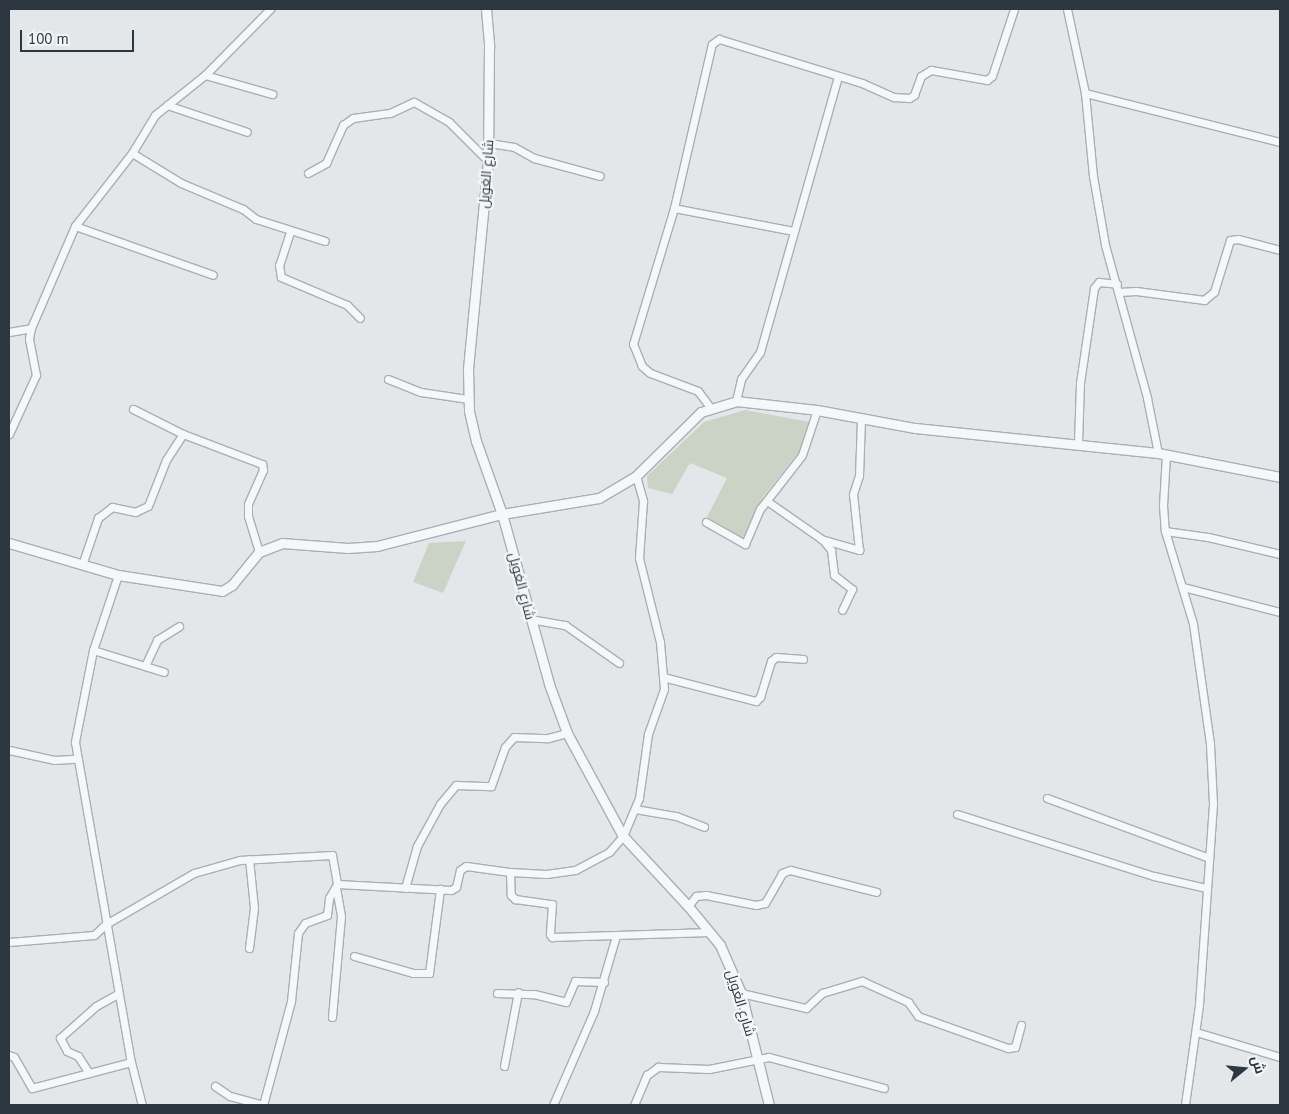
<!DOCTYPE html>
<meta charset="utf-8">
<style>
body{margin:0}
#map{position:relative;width:1289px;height:1114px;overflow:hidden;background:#e4e7ea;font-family:"PT Sans",Cairo,sans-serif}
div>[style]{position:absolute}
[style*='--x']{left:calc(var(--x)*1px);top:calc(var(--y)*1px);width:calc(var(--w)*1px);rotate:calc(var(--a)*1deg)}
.green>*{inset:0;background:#cbd3c6}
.roads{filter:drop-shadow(1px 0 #a9afb4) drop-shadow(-1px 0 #a9afb4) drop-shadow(0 1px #a9afb4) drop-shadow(0 -1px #a9afb4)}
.minor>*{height:7px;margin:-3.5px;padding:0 3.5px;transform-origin:3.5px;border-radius:3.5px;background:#f6f7f9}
.tertiary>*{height:9px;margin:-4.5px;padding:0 4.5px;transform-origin:4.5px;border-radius:4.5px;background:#f6f7f9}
span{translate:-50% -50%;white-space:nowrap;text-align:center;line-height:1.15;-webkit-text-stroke:4.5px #f3f6f8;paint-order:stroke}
.street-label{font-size:14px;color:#2d3741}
.frame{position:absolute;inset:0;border:10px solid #2d3741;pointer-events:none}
.north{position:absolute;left:1219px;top:1044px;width:50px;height:50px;-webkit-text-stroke:4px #f3f6f8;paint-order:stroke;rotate:73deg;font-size:14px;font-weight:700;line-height:20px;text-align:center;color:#2d3741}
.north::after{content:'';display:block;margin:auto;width:18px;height:22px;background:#2d3741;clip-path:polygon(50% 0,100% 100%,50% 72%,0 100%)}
.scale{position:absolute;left:20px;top:30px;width:114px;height:22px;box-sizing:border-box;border:2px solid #2d3741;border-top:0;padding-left:6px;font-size:15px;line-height:18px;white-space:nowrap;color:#2d3741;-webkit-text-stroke:4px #f3f6f8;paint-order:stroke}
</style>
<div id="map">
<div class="green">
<div style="clip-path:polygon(745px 410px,810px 422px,801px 449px,763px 497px,746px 534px,742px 537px,707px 517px,727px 478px,690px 463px,672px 494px,648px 488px,647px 476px,704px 422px)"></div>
<div style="clip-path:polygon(466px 541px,443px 593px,413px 582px,429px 543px)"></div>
</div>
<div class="roads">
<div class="minor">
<div style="--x:1067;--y:9;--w:86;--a:77.9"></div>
<div style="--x:1085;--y:93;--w:83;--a:84.5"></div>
<div style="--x:1093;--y:176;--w:70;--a:80.1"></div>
<div style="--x:1105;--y:245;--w:159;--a:74.6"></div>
<div style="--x:1147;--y:398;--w:56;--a:78.7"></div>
<div style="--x:205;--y:75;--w:70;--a:15.8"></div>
<div style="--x:1085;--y:93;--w:201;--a:14.1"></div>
<div style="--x:167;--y:105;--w:84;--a:18.6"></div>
<div style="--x:489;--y:143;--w:25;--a:9"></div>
<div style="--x:514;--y:147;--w:23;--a:29"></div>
<div style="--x:534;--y:158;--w:68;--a:15.3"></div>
<div style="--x:132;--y:153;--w:57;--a:31.5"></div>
<div style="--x:181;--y:183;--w:67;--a:22.8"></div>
<div style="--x:243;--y:209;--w:16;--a:38"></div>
<div style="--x:256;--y:219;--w:72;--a:17.7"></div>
<div style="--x:308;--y:173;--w:21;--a:-29"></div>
<div style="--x:326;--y:163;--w:42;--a:-65.9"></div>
<div style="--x:343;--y:125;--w:12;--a:-35"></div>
<div style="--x:353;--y:118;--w:37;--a:-8"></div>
<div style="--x:390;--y:113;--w:26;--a:-25"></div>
<div style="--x:414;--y:102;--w:40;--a:29.7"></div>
<div style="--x:449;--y:122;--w:55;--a:45"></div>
<div style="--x:674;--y:208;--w:122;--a:10.9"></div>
<div style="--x:75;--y:226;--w:146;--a:19.5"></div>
<div style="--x:290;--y:232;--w:35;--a:108"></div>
<div style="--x:279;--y:265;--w:12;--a:81"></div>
<div style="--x:281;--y:277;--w:72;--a:23"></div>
<div style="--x:347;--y:305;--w:18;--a:45"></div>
<div style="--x:1119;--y:292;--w:17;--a:-3"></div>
<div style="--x:1136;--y:291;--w:69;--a:7.5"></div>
<div style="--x:1204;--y:300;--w:13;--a:-39"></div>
<div style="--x:1214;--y:292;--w:54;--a:-72.9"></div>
<div style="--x:1230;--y:240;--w:8;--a:-7"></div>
<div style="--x:1238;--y:239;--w:43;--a:14.7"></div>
<div style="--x:9;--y:332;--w:22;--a:-10"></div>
<div style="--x:388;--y:379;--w:35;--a:22"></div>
<div style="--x:421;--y:392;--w:48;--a:8.5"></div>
<div style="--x:736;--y:401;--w:23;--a:-77"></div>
<div style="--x:741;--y:379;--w:33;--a:-55"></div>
<div style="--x:760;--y:352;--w:286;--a:-74.2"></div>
<div style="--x:710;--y:407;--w:20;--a:-127"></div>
<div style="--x:698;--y:391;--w:51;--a:-159.4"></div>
<div style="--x:650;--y:373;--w:11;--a:-139"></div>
<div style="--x:642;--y:366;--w:24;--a:-112"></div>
<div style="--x:633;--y:344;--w:142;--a:-73.2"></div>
<div style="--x:674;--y:208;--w:168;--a:-77"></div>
<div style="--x:712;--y:44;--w:9;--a:-36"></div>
<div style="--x:719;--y:39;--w:150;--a:17.1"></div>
<div style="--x:862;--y:83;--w:35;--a:24"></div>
<div style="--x:894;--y:97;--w:15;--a:4"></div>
<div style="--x:909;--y:98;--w:6;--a:-31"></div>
<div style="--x:914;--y:95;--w:20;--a:-70"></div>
<div style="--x:921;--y:76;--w:12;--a:-31"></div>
<div style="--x:931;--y:70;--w:57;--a:10.1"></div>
<div style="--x:987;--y:80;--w:6;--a:-39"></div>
<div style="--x:992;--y:76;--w:71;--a:-71.8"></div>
<div style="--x:133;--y:409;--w:56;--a:26.6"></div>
<div style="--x:183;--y:434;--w:85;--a:20.8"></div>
<div style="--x:262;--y:464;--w:6;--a:81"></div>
<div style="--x:263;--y:470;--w:37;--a:114"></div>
<div style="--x:248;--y:504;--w:12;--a:90"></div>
<div style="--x:248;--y:516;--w:38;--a:73"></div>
<div style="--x:9;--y:434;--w:65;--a:-65.4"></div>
<div style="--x:36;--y:375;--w:37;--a:-101"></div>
<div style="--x:29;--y:339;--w:11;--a:-80"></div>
<div style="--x:31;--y:328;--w:111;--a:-66.7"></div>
<div style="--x:75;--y:226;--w:93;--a:-52"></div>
<div style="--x:132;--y:153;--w:44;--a:-58.8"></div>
<div style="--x:155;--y:115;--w:64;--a:-38.7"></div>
<div style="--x:205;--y:75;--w:93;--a:-45.4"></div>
<div style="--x:1078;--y:443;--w:60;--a:-88.1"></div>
<div style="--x:1080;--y:383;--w:96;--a:-81.6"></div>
<div style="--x:1094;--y:288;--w:8;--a:-50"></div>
<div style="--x:1099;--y:282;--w:18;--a:6"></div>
<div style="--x:1166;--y:455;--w:50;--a:93.4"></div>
<div style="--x:1163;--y:505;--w:26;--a:86"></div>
<div style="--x:1165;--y:531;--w:97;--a:73.2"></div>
<div style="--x:1193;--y:624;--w:121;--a:81.9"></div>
<div style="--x:1210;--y:744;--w:60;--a:87.1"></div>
<div style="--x:1213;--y:804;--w:201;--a:94"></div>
<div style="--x:1199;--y:1005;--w:101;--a:98"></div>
<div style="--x:636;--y:476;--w:26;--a:74"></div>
<div style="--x:643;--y:501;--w:57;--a:94"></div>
<div style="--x:639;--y:558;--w:87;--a:76"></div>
<div style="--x:660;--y:642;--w:47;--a:85.1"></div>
<div style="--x:664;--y:689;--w:48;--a:109.6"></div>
<div style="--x:648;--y:734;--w:65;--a:98"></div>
<div style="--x:639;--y:798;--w:41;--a:112.8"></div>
<div style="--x:623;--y:836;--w:21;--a:131"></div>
<div style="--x:609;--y:852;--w:38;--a:152"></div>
<div style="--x:575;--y:870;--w:29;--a:172"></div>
<div style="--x:546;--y:874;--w:36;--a:-177"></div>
<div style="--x:510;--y:872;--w:23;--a:88"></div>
<div style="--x:511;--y:895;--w:6;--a:45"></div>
<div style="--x:515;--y:899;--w:37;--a:8"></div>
<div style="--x:552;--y:904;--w:30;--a:94"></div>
<div style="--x:550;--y:934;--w:4;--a:56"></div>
<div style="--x:552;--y:937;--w:158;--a:-1.8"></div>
<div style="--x:767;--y:501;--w:68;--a:34.9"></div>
<div style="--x:823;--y:540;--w:13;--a:51"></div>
<div style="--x:831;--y:550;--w:25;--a:83"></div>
<div style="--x:834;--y:575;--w:23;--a:38"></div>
<div style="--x:852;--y:589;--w:23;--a:115"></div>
<div style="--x:706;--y:522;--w:45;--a:29.4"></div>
<div style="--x:745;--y:544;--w:38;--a:-67"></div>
<div style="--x:760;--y:509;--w:68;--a:-52.1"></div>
<div style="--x:802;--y:455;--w:47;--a:-71.6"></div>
<div style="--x:1165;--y:531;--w:43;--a:7.9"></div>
<div style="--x:1208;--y:537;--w:74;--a:13.3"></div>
<div style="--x:821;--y:539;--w:40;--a:16"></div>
<div style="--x:859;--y:550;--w:56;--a:-96.1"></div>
<div style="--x:853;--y:494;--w:19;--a:-72"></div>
<div style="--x:859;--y:476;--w:58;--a:-88"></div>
<div style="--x:82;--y:565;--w:50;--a:-71.2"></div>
<div style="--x:98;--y:518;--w:18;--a:-38"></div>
<div style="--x:112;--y:507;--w:24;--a:12"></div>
<div style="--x:135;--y:512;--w:14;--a:-25"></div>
<div style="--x:148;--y:506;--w:49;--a:-68.6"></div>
<div style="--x:166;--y:460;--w:31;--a:-57"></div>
<div style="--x:118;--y:575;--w:79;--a:108.4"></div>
<div style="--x:93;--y:650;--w:94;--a:101.1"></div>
<div style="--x:75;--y:742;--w:325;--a:80.1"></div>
<div style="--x:131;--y:1062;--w:44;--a:75.7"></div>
<div style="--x:1183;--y:587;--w:100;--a:14.5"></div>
<div style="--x:530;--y:619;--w:36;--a:10"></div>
<div style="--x:565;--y:625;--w:66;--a:35.1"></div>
<div style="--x:93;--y:650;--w:74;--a:17.2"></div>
<div style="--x:145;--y:666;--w:29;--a:-65"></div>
<div style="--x:157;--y:640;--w:26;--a:-32"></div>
<div style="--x:663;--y:677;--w:96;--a:14.5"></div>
<div style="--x:756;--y:701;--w:6;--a:-45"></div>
<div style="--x:760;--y:697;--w:38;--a:-73"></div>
<div style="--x:771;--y:661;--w:6;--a:-39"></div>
<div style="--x:776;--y:657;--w:27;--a:4"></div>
<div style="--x:9;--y:750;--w:46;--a:12.5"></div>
<div style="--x:54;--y:760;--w:22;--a:-3"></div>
<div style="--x:1047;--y:798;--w:173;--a:20.3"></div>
<div style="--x:635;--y:809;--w:42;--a:9.7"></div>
<div style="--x:676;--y:816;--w:30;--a:21"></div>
<div style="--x:957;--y:814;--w:207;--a:17.5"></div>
<div style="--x:1154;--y:876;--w:53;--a:13"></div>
<div style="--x:405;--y:888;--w:44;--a:-74.1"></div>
<div style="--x:417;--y:846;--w:48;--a:-61.3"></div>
<div style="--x:440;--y:804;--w:25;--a:-50"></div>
<div style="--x:456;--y:785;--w:35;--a:2"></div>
<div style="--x:491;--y:786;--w:41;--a:-70.3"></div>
<div style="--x:505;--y:747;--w:13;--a:-48"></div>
<div style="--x:514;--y:737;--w:34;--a:2"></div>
<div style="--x:548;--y:738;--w:20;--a:-15"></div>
<div style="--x:688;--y:906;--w:13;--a:-51"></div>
<div style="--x:696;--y:896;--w:10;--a:-6"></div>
<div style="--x:706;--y:895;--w:51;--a:11.3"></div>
<div style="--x:756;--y:905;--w:9;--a:-13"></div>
<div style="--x:765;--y:903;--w:34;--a:-60"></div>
<div style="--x:782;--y:873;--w:9;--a:-21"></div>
<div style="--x:790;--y:870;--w:89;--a:14.3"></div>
<div style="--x:9;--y:942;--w:85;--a:-4.7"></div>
<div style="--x:94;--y:935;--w:16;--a:-43"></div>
<div style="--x:106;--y:924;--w:102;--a:-30.1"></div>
<div style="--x:194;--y:873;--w:48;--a:-15.8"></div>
<div style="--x:240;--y:860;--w:92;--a:-3.1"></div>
<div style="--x:332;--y:855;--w:29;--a:80"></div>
<div style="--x:337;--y:884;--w:114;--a:3"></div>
<div style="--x:451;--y:890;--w:6;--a:-31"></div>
<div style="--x:456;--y:887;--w:17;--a:-77"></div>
<div style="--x:460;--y:870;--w:7;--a:-34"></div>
<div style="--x:466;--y:866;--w:44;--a:7.8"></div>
<div style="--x:249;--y:948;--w:40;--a:-82.9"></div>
<div style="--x:254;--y:908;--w:49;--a:-95.8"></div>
<div style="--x:354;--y:956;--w:61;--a:16.1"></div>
<div style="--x:413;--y:973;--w:16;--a:0"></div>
<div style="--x:429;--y:973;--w:85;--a:-82.5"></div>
<div style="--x:497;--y:993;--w:37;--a:2"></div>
<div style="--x:534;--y:994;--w:33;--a:14"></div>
<div style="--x:566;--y:1002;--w:23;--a:-67"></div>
<div style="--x:575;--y:981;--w:29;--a:2"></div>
<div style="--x:741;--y:993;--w:67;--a:13"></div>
<div style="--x:806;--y:1008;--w:22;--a:-43"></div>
<div style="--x:822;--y:993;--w:42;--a:-16.7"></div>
<div style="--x:862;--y:981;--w:51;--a:24.5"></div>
<div style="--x:908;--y:1002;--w:17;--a:54"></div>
<div style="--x:918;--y:1016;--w:96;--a:19.6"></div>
<div style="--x:1008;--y:1048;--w:7;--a:-8"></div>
<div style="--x:1015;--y:1047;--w:23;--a:-75"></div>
<div style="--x:332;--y:1017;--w:101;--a:-84.9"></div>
<div style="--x:341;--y:916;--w:28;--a:-100"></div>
<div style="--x:1196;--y:1032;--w:88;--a:16.6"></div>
<div style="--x:9;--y:1055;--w:5;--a:22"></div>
<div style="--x:14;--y:1057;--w:36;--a:60"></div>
<div style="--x:32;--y:1088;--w:102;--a:-14.7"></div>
<div style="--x:504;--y:1066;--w:75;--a:-79.3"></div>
<div style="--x:89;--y:1073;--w:20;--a:-123"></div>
<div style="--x:78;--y:1056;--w:12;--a:-156"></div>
<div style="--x:67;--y:1051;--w:15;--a:-118"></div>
<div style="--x:60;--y:1038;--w:48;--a:-41.6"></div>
<div style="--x:96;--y:1006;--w:25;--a:-29"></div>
<div style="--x:215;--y:1086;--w:18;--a:34"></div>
<div style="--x:230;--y:1096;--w:34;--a:15"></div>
<div style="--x:263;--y:1105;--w:108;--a:-74.9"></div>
<div style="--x:291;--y:1001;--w:68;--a:-84.1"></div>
<div style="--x:298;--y:933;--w:12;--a:-55"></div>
<div style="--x:305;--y:923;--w:23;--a:-20"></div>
<div style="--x:327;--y:915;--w:17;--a:-83"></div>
<div style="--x:329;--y:898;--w:16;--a:-60"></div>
<div style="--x:553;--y:1105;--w:103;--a:-66.4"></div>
<div style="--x:594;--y:1011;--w:78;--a:-73.7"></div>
<div style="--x:634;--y:1105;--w:33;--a:-67"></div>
<div style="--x:647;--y:1075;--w:14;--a:-36"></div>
<div style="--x:658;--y:1067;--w:51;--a:2.2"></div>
<div style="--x:709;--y:1069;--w:61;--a:-11.3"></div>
<div style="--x:769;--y:1057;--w:119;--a:15.1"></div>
</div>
<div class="tertiary">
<div style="--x:486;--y:9;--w:38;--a:85"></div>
<div style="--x:489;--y:47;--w:114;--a:90.5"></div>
<div style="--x:488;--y:161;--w:209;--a:95.5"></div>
<div style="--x:468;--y:369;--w:42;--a:88.6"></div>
<div style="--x:469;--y:411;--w:31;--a:77"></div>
<div style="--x:476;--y:441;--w:77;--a:70.4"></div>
<div style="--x:502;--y:514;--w:176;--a:74.5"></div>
<div style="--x:549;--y:684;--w:52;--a:69.8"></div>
<div style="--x:567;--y:733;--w:117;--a:61.5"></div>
<div style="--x:623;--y:836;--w:96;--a:47.1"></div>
<div style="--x:688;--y:906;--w:50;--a:50.6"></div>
<div style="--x:720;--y:945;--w:52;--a:66.4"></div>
<div style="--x:741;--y:993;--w:115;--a:76"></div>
<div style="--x:9;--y:543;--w:114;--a:16.4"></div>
<div style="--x:118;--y:575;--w:105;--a:8.7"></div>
<div style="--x:222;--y:591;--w:12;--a:-31"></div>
<div style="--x:232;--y:585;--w:43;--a:-50.7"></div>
<div style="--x:259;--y:552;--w:25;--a:-21"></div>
<div style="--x:282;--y:543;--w:66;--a:4.3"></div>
<div style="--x:348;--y:548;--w:29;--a:-4"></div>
<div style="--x:377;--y:546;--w:129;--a:-14.4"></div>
<div style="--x:502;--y:514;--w:98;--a:-9.4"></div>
<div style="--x:599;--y:498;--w:43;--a:-30.7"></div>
<div style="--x:636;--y:476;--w:91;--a:-44.6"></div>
<div style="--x:701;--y:412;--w:37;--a:-17"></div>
<div style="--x:736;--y:401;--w:81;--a:6.3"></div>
<div style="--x:817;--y:410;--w:100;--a:10.4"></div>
<div style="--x:915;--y:428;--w:244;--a:5.9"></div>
<div style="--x:1158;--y:453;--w:124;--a:11.1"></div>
</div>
</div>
<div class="street-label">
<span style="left:486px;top:174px;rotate:-86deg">شارع الغويل</span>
<span style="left:522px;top:586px;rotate:75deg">شارع الغويل</span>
<span style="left:741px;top:1003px;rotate:73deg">شارع الغويل</span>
</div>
<div class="frame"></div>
<div class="north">ش</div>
<div class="scale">100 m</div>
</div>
